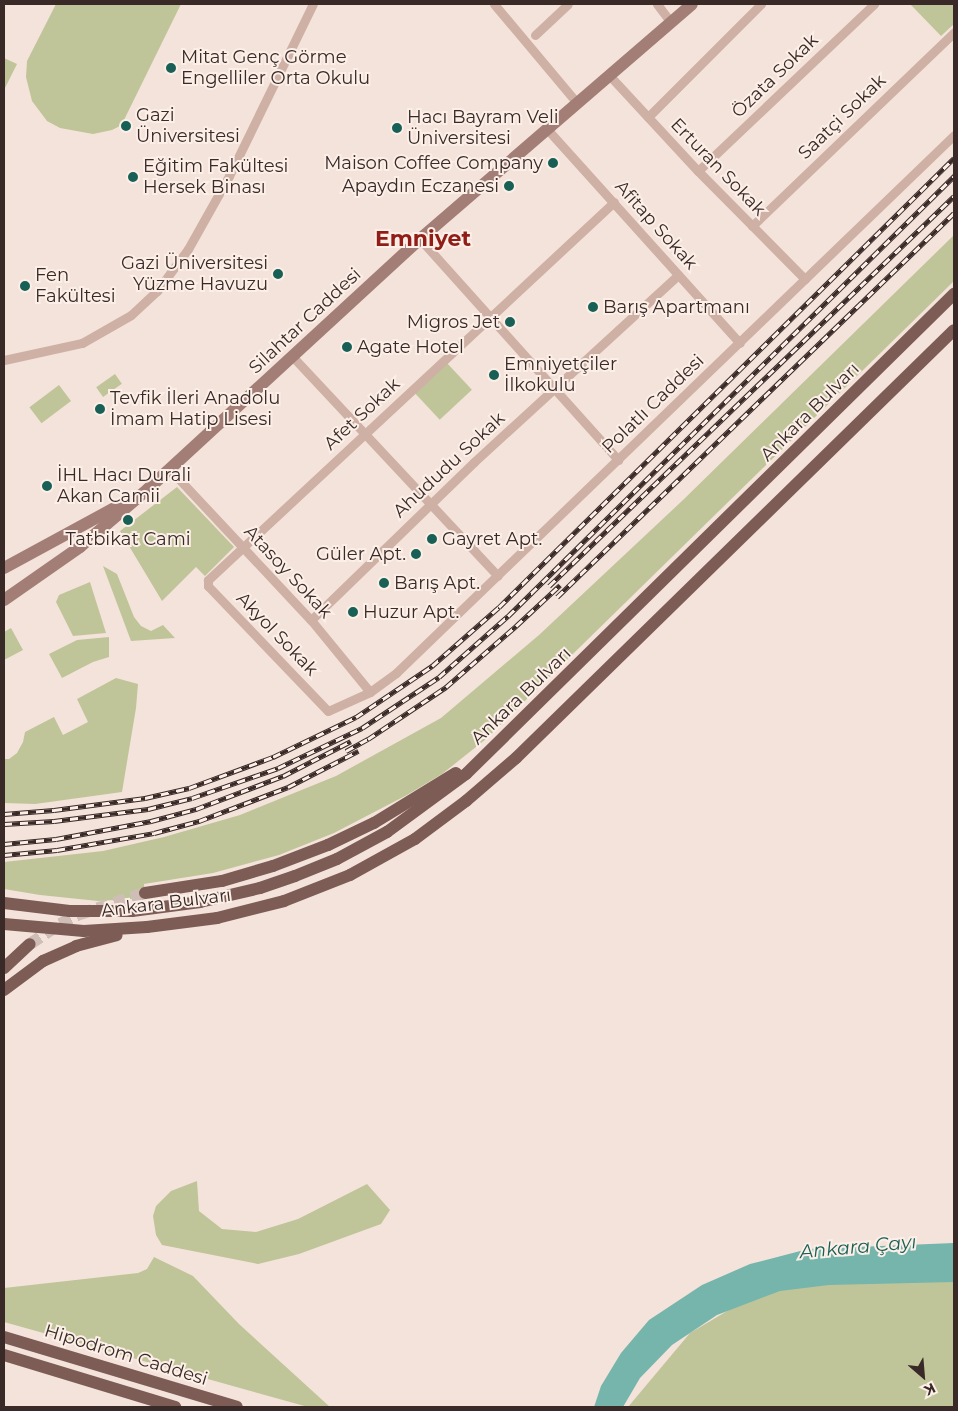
<!DOCTYPE html>
<meta charset="utf-8">
<style>
body{margin:0}
#map{position:relative;width:958px;height:1411px;overflow:hidden;background:#f4e3da;font-family:Montserrat,sans-serif}
div>[style]{position:absolute}
[style*='--x']{left:calc(var(--x)*1px);top:calc(var(--y)*1px);width:calc(var(--w)*1px);rotate:calc(var(--a)*1deg)}
.green>*{inset:0;background:#bfc599;transform-origin:0 0}
.water>*{inset:0;background:#76b5ac}
.primary-tunnel>*{height:12px;margin-top:-6px;transform-origin:0;background:repeating-linear-gradient(90deg,#cfbeb6 0 12px,transparent 0 18px)}
.minor>*{height:9px;margin:-4.5px;padding:0 4.5px;transform-origin:4.5px;border-radius:4.5px;background:#ceb0a5}
.secondary>*{height:12px;margin:-6px;padding:0 6px;transform-origin:6px;border-radius:6px;background:#a27e76}
.primary>*{height:12px;margin:-6px;padding:0 6px;transform-origin:6px;border-radius:6px;background:#7d5c56}
.rail>*{height:4.5px;margin-top:-2.25px;transform-origin:0;background:repeating-linear-gradient(90deg,#fbefe7 0 8px,#392927 0 16px);box-sizing:border-box;border-block:1px solid #392927}
.dots>*{width:14px;height:14px;translate:-50% -50%;box-sizing:border-box;border:2px solid #fbefe7;border-radius:50%}
span{translate:-50% -50%;white-space:nowrap;text-align:center;line-height:1.15;-webkit-text-stroke:4px #fbefe7;paint-order:stroke}
.poi-label{font-size:18px;color:#392927}
.left{translate:0 -50%;text-align:left}
.right{translate:-100% -50%;text-align:right}
.street-label{font-size:18px;color:#392927}
.water-label{font-size:19px;color:#185f56;font-style:italic}
.district-label{font-size:22px;color:#911d17;font-weight:700}
.frame{position:absolute;inset:0;border:5px solid #392927;pointer-events:none}
.north{position:absolute;left:898px;top:1351px;width:50px;height:50px;-webkit-text-stroke:4px #fbefe7;paint-order:stroke;rotate:153deg;font-size:14px;font-weight:700;line-height:20px;text-align:center;color:#392927}
.north::after{content:'';display:block;margin:auto;width:18px;height:22px;background:#392927;clip-path:polygon(50% 0,100% 100%,50% 72%,0 100%)}
</style>
<div id="map">
<div class="green">
<div style="clip-path:polygon(56px 4px,181px 4px,124px 120px,120px 126px,112px 130px,93px 134px,60px 128px,47px 121px,32px 101px,26px 77px,27px 61px)"></div>
<div style="clip-path:polygon(910px 4px,954px 4px,954px 24px,941px 36px)"></div>
<div style="clip-path:polygon(4px 58px,17px 64px,4px 90px)"></div>
<div style="clip-path:polygon(954px 235px,954px 281px,486px 739px,442px 774px,407px 795px,334px 833px,279px 855px,213px 873px,144px 884px,145px 898px,98px 901px,40px 895px,4px 889px,4px 862px,103px 851px,164px 837px,240px 815px,336px 776px,441px 718px,539px 635px,683px 500px)"></div>
<div style="left:446px;top:362px;width:38px;height:44px;rotate:47deg"></div>
<div style="left:115px;top:374px;width:12px;height:23px;rotate:55deg"></div>
<div style="left:59px;top:385px;width:20px;height:37px;rotate:53deg"></div>
<div style="clip-path:polygon(177px 487px,234px 547px,205px 576px,196px 567px,162px 601px,120px 531px)"></div>
<div style="clip-path:polygon(103px 566px,117px 574px,134px 617px,141px 626px,151px 631px,163px 625px,175px 638px,131px 641px)"></div>
<div style="clip-path:polygon(90px 582px,106px 633px,73px 636px,56px 602px,59px 595px)"></div>
<div style="clip-path:polygon(11px 628px,23px 650px,4px 660px,4px 632px)"></div>
<div style="clip-path:polygon(109px 637px,109px 657px,93px 662px,62px 678px,49px 654px,77px 640px)"></div>
<div style="clip-path:polygon(116px 678px,138px 684px,136px 708px,122px 792px,35px 804px,4px 803px,4px 759px,9px 759px,17px 753px,23px 742px,25px 732px,54px 717px,63px 735px,88px 722px,77px 699px)"></div>
<div style="clip-path:polygon(197px 1181px,199px 1211px,222px 1229px,256px 1232px,298px 1219px,367px 1184px,390px 1210px,381px 1224px,299px 1254px,258px 1264px,162px 1245px,156px 1235px,153px 1216px,156px 1206px,171px 1191px)"></div>
<div style="clip-path:polygon(954px 1243px,954px 1407px,628px 1407px,690px 1333px,798px 1269px)"></div>
<div style="clip-path:polygon(154px 1257px,193px 1276px,239px 1324px,330px 1407px,308px 1407px,4px 1322px,4px 1288px,138px 1273px,147px 1269px)"></div>
</div>
<div class="water">
<div style="clip-path:polygon(954px 1243px,954px 1282px,829px 1285px,780px 1291px,717px 1315px,672px 1345px,640px 1378px,623px 1407px,594px 1407px,601px 1386px,621px 1353px,649px 1320px,702px 1285px,750px 1264px,808px 1249px)"></div>
</div>
<div class="primary-tunnel">
<div style="--x:30;--y:944;--w:36;--a:-34"></div>
<div style="--x:60;--y:924;--w:22;--a:-27"></div>
<div style="--x:80;--y:914;--w:68;--a:-17.9"></div>
</div>
<div class="minor">
<div style="--x:494;--y:4;--w:129;--a:50"></div>
<div style="--x:657;--y:4;--w:21;--a:53"></div>
<div style="--x:535;--y:35;--w:45;--a:-43.2"></div>
<div style="--x:609;--y:75;--w:131;--a:47.2"></div>
<div style="--x:698;--y:171;--w:152;--a:45.3"></div>
<div style="--x:648;--y:117;--w:160;--a:-45"></div>
<div style="--x:547;--y:129;--w:288;--a:48"></div>
<div style="--x:698;--y:171;--w:243;--a:-43.5"></div>
<div style="--x:614;--y:202;--w:555;--a:137.05"></div>
<div style="--x:208;--y:580;--w:6;--a:90"></div>
<div style="--x:208;--y:586;--w:173;--a:46.2"></div>
<div style="--x:328;--y:711;--w:46;--a:-24.3"></div>
<div style="--x:370;--y:692;--w:32;--a:-36"></div>
<div style="--x:396;--y:673;--w:775;--a:-43.95"></div>
<div style="--x:752;--y:226;--w:280;--a:-43.8"></div>
<div style="--x:420;--y:239;--w:297;--a:48.1"></div>
<div style="--x:292;--y:356;--w:301;--a:46.9"></div>
<div style="--x:4;--y:360;--w:80;--a:-12.3"></div>
<div style="--x:82;--y:343;--w:56;--a:-29.7"></div>
<div style="--x:131;--y:315;--w:35;--a:-43"></div>
<div style="--x:157;--y:291;--w:52;--a:-53.6"></div>
<div style="--x:188;--y:249;--w:84;--a:-60.7"></div>
<div style="--x:229;--y:176;--w:191;--a:-64"></div>
<div style="--x:177;--y:477;--w:196;--a:46.9"></div>
<div style="--x:311;--y:620;--w:93;--a:50.7"></div>
<div style="--x:311;--y:620;--w:227;--a:-44.1"></div>
<div style="--x:474;--y:462;--w:277;--a:-42.5"></div>
</div>
<div class="secondary">
<div style="--x:4;--y:568;--w:134;--a:-28.5"></div>
<div style="--x:4;--y:600;--w:93;--a:-34.9"></div>
<div style="--x:80;--y:547;--w:89;--a:-40.5"></div>
<div style="--x:148;--y:489;--w:369;--a:-42.6"></div>
<div style="--x:420;--y:239;--w:359;--a:-40.8"></div>
</div>
<div class="primary">
<div style="--x:145;--y:893;--w:78;--a:-8.9"></div>
<div style="--x:222;--y:881;--w:53;--a:-16.4"></div>
<div style="--x:273;--y:866;--w:59;--a:-20.9"></div>
<div style="--x:328;--y:845;--w:51;--a:-25.6"></div>
<div style="--x:374;--y:823;--w:96;--a:-31.4"></div>
<div style="--x:4;--y:903;--w:66;--a:6.9"></div>
<div style="--x:70;--y:911;--w:62;--a:0"></div>
<div style="--x:132;--y:911;--w:69;--a:-7.5"></div>
<div style="--x:200;--y:902;--w:62;--a:-13.1"></div>
<div style="--x:260;--y:888;--w:37;--a:-19"></div>
<div style="--x:295;--y:876;--w:45;--a:-22"></div>
<div style="--x:337;--y:859;--w:57;--a:-28.4"></div>
<div style="--x:387;--y:832;--w:98;--a:-36.3"></div>
<div style="--x:466;--y:774;--w:685;--a:-44.53"></div>
<div style="--x:4;--y:924;--w:80;--a:5"></div>
<div style="--x:84;--y:931;--w:63;--a:-3.6"></div>
<div style="--x:147;--y:927;--w:71;--a:-7.3"></div>
<div style="--x:217;--y:918;--w:69;--a:-14.2"></div>
<div style="--x:284;--y:901;--w:71;--a:-21.5"></div>
<div style="--x:350;--y:875;--w:74;--a:-29"></div>
<div style="--x:415;--y:839;--w:64;--a:-36.7"></div>
<div style="--x:466;--y:801;--w:66;--a:-40.7"></div>
<div style="--x:516;--y:758;--w:612;--a:-44.34"></div>
<div style="--x:4;--y:968;--w:35;--a:-43"></div>
<div style="--x:4;--y:990;--w:49;--a:-36.6"></div>
<div style="--x:43;--y:961;--w:36;--a:-24"></div>
<div style="--x:76;--y:946;--w:42;--a:-15"></div>
<div style="--x:4;--y:1337;--w:243;--a:16.7"></div>
<div style="--x:4;--y:1355;--w:179;--a:16.9"></div>
</div>
<div class="rail">
<div style="--x:549;--y:586;--w:562;--a:-43.92"></div>
<div style="--x:557;--y:597;--w:552;--a:-44.05"></div>
<div style="--x:346;--y:751;--w:25;--a:-29"></div>
<div style="--x:368;--y:739;--w:94;--a:-33.7"></div>
<div style="--x:446;--y:687;--w:93;--a:-41.1"></div>
<div style="--x:516;--y:626;--w:60;--a:-43"></div>
<div style="--x:4;--y:814;--w:50;--a:-4.6"></div>
<div style="--x:54;--y:810;--w:92;--a:-7.5"></div>
<div style="--x:145;--y:798;--w:45;--a:-12.8"></div>
<div style="--x:189;--y:788;--w:90;--a:-20.3"></div>
<div style="--x:273;--y:757;--w:92;--a:-25.7"></div>
<div style="--x:356;--y:717;--w:92;--a:-33.9"></div>
<div style="--x:432;--y:666;--w:89;--a:-41.4"></div>
<div style="--x:499;--y:607;--w:639;--a:-44.62"></div>
<div style="--x:4;--y:824;--w:50;--a:-3.4"></div>
<div style="--x:54;--y:821;--w:95;--a:-7.3"></div>
<div style="--x:148;--y:809;--w:45;--a:-14"></div>
<div style="--x:192;--y:798;--w:91;--a:-19.2"></div>
<div style="--x:278;--y:768;--w:93;--a:-25.5"></div>
<div style="--x:362;--y:728;--w:92;--a:-33.5"></div>
<div style="--x:439;--y:677;--w:92;--a:-41.5"></div>
<div style="--x:508;--y:616;--w:627;--a:-44.61"></div>
<div style="--x:4;--y:844;--w:52;--a:-5.5"></div>
<div style="--x:56;--y:839;--w:97;--a:-10.7"></div>
<div style="--x:151;--y:821;--w:47;--a:-14.9"></div>
<div style="--x:196;--y:809;--w:93;--a:-20.8"></div>
<div style="--x:283;--y:776;--w:76;--a:-27.2"></div>
<div style="--x:4;--y:855;--w:53;--a:-5.4"></div>
<div style="--x:57;--y:850;--w:98;--a:-9.9"></div>
<div style="--x:154;--y:833;--w:47;--a:-14.9"></div>
<div style="--x:199;--y:821;--w:95;--a:-20.9"></div>
<div style="--x:288;--y:787;--w:79;--a:-27.2"></div>
</div>
<div class="dots">
<div style="left:171px;top:68px;background:#185f56"></div>
<div style="left:126px;top:126px;background:#185f56"></div>
<div style="left:397px;top:128px;background:#185f56"></div>
<div style="left:553px;top:163px;background:#185f56"></div>
<div style="left:133px;top:177px;background:#185f56"></div>
<div style="left:509px;top:186px;background:#185f56"></div>
<div style="left:278px;top:274px;background:#185f56"></div>
<div style="left:25px;top:286px;background:#185f56"></div>
<div style="left:593px;top:307px;background:#185f56"></div>
<div style="left:510px;top:322px;background:#185f56"></div>
<div style="left:347px;top:347px;background:#185f56"></div>
<div style="left:494px;top:375px;background:#185f56"></div>
<div style="left:100px;top:409px;background:#185f56"></div>
<div style="left:47px;top:486px;background:#185f56"></div>
<div style="left:128px;top:520px;background:#185f56"></div>
<div style="left:432px;top:539px;background:#185f56"></div>
<div style="left:416px;top:554px;background:#185f56"></div>
<div style="left:384px;top:583px;background:#185f56"></div>
<div style="left:353px;top:612px;background:#185f56"></div>
</div>
<div class="poi-label">
<span class="left" style="left:181px;top:68px">Mitat Genç Görme<br>Engelliler Orta Okulu</span>
<span class="left" style="left:136px;top:126px">Gazi<br>Üniversitesi</span>
<span class="left" style="left:407px;top:128px">Hacı Bayram Veli<br>Üniversitesi</span>
<span class="right" style="left:543px;top:163px">Maison Coffee Company</span>
<span class="left" style="left:143px;top:177px">Eğitim Fakültesi<br>Hersek Binası</span>
<span class="right" style="left:499px;top:186px">Apaydın Eczanesi</span>
<span class="right" style="left:268px;top:274px">Gazi Üniversitesi<br>Yüzme Havuzu</span>
<span class="left" style="left:35px;top:286px">Fen<br>Fakültesi</span>
<span class="left" style="left:603px;top:307px">Barış Apartmanı</span>
<span class="right" style="left:500px;top:322px">Migros Jet</span>
<span class="left" style="left:357px;top:347px">Agate Hotel</span>
<span class="left" style="left:504px;top:375px">Emniyetçiler<br>İlkokulu</span>
<span class="left" style="left:110px;top:409px">Tevfik İleri Anadolu<br>İmam Hatip Lisesi</span>
<span class="left" style="left:57px;top:486px">İHL Hacı Durali<br>Akan Camii</span>
<span style="left:128px;top:539px">Tatbikat Cami</span>
<span class="left" style="left:442px;top:539px">Gayret Apt.</span>
<span class="right" style="left:406px;top:554px">Güler Apt.</span>
<span class="left" style="left:394px;top:583px">Barış Apt.</span>
<span class="left" style="left:363px;top:612px">Huzur Apt.</span>
</div>
<div class="street-label">
<span style="left:775px;top:76px;rotate:-44deg">Özata Sokak</span>
<span style="left:842px;top:117px;rotate:-44deg">Saatçi Sokak</span>
<span style="left:718px;top:167px;rotate:46deg">Erturan Sokak</span>
<span style="left:656px;top:225px;rotate:48deg">Afitap Sokak</span>
<span style="left:305px;top:321px;rotate:-43deg">Silahtar Caddesi</span>
<span style="left:653px;top:404px;rotate:-44deg">Polatlı Caddesi</span>
<span style="left:810px;top:412px;rotate:-45deg">Ankara Bulvarı</span>
<span style="left:362px;top:414px;rotate:-43deg">Afet Sokak</span>
<span style="left:449px;top:465px;rotate:-43deg">Ahududu Sokak</span>
<span style="left:288px;top:572px;rotate:47deg">Atasoy Sokak</span>
<span style="left:277px;top:634px;rotate:46deg">Akyol Sokak</span>
<span style="left:521px;top:696px;rotate:-44deg">Ankara Bulvarı</span>
<span style="left:166px;top:903px;rotate:-7deg">Ankara Bulvarı</span>
<span style="left:126px;top:1355px;rotate:17deg">Hipodrom Caddesi</span>
</div>
<div class="water-label">
<span style="left:858px;top:1247px;rotate:-5deg">Ankara Çayı</span>
</div>
<div class="district-label">
<span style="left:423px;top:239px">Emniyet</span>
</div>
<div class="frame"></div>
<div class="north">K</div>
</div>
